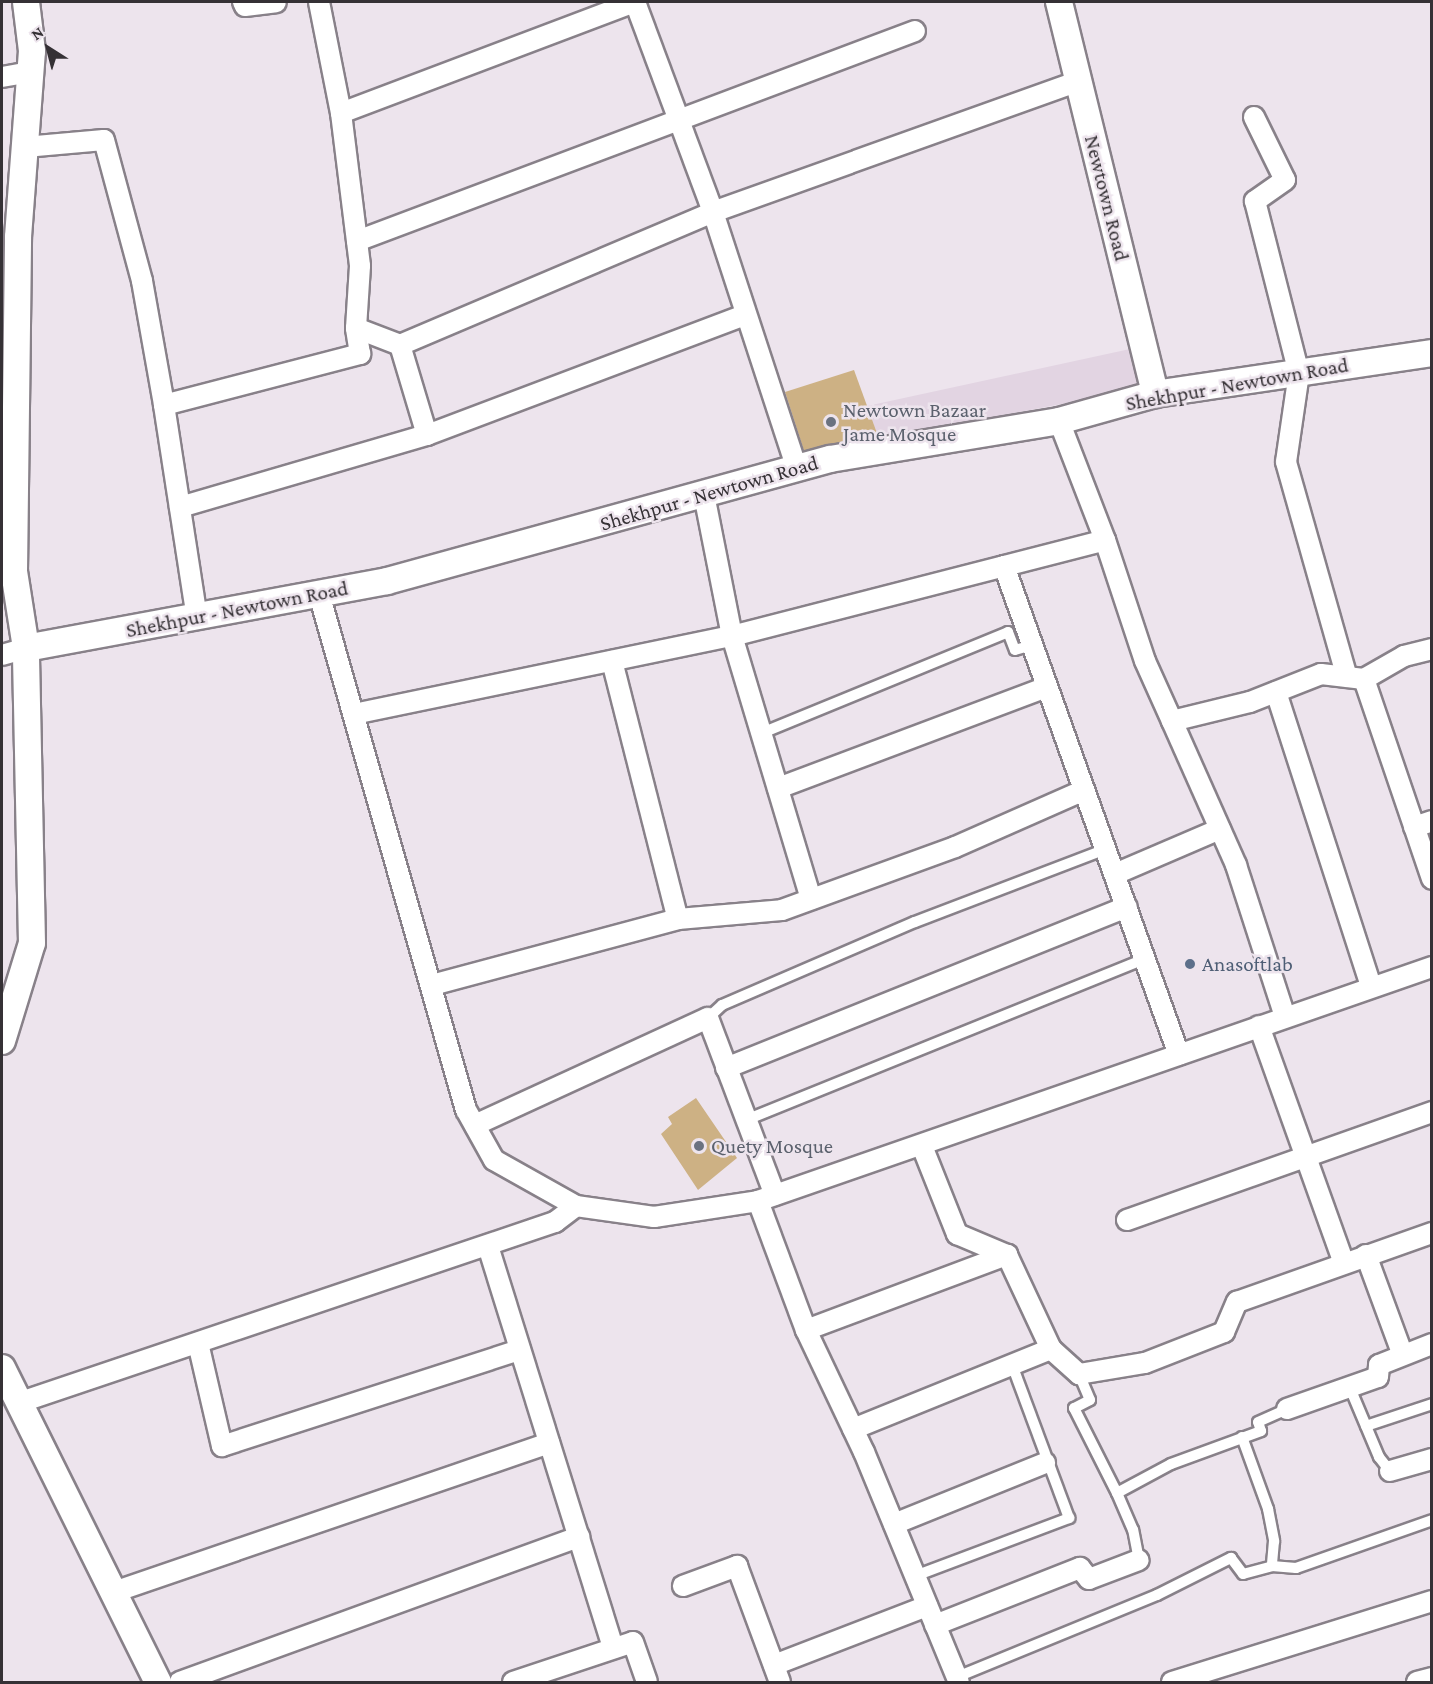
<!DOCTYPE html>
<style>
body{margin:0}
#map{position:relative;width:1433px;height:1684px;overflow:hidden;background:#ede4ed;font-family:"Crimson Pro",serif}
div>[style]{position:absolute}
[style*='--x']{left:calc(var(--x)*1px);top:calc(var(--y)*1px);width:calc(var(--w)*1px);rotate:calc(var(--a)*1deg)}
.built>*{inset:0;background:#e2d4e2}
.building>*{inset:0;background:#cdb184}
.roads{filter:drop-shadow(2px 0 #888189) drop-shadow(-2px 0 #888189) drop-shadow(0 2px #888189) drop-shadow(0 -2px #888189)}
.service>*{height:10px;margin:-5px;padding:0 5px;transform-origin:5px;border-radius:5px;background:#fff}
.minor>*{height:20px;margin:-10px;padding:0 10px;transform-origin:10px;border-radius:10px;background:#fff}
.tertiary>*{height:26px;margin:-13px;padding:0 13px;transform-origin:13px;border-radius:13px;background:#fff}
.dots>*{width:16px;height:16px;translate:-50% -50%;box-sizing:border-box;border:3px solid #ede4ed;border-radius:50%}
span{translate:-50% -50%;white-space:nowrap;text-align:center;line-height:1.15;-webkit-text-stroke:5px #ede4ed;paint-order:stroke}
.street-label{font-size:21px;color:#353135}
.worship-label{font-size:21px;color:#5b616d}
.left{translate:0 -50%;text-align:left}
.service-label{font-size:21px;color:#4e5e75}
.frame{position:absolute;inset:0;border:3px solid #353135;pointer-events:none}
.north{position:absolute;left:18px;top:18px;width:60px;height:60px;-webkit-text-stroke:4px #ede4ed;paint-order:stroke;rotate:324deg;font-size:16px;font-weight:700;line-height:24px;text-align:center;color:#353135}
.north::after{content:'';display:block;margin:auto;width:21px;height:27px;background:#353135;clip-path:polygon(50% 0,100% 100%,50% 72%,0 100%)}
</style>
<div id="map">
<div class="built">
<div style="clip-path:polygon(1130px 349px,1139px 389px,879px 439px,867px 406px)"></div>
</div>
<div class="building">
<div style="clip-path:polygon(854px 370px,878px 436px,804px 451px,785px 392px)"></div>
<div style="clip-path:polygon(696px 1098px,737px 1158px,698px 1190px,661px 1134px,672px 1124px,668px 1117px)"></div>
</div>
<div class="roads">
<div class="service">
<div style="--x:762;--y:733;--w:266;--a:-22.3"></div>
<div style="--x:1008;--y:632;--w:19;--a:69"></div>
<div style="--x:1015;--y:650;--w:18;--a:-16"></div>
<div style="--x:708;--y:1018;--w:19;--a:-43"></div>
<div style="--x:722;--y:1005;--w:210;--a:-23.3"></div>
<div style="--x:915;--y:922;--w:204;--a:-20.9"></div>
<div style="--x:746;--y:1120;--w:430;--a:-22"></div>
<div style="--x:1079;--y:1374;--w:28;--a:67"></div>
<div style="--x:1090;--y:1400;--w:18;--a:153"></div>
<div style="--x:1074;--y:1408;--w:95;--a:63.2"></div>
<div style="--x:1350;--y:1388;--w:75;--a:67.2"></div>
<div style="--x:1379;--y:1457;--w:18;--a:52"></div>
<div style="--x:1366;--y:1426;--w:70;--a:-18.4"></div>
<div style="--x:1242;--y:1437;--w:77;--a:70.1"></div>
<div style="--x:1268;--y:1509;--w:33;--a:79"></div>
<div style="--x:1274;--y:1541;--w:25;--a:95"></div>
<div style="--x:1139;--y:1560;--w:31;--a:-101"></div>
<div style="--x:1133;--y:1530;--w:40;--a:-113.4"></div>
<div style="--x:1117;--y:1493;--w:61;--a:-28.2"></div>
<div style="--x:1171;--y:1464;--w:96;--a:-20.1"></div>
<div style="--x:1261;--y:1431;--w:9;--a:-108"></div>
<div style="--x:1258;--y:1422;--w:32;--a:-24"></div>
<div style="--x:915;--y:1576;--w:165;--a:-20.6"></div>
<div style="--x:1069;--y:1518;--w:163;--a:-110.4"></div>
<div style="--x:957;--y:1677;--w:216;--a:-22.3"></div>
<div style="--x:1157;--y:1595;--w:83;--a:-26.6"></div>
<div style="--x:1231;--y:1558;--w:20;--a:53"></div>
<div style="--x:1243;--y:1574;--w:30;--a:-15"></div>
<div style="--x:1272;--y:1566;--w:24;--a:5"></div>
<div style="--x:1296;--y:1568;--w:144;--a:-19.4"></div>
</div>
<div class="minor">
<div style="--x:243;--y:2;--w:4;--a:63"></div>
<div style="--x:245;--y:6;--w:31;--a:-7"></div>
<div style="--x:319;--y:2;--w:113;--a:78.8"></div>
<div style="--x:341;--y:113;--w:314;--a:-20.7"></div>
<div style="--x:635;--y:2;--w:224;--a:69.6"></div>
<div style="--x:713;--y:212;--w:270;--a:71.9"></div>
<div style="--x:2;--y:77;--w:28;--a:-10"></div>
<div style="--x:341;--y:113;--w:154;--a:82.9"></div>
<div style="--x:360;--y:266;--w:62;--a:93.7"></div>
<div style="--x:356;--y:328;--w:47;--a:21.1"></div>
<div style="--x:400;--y:345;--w:94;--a:73.3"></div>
<div style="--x:427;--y:435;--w:340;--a:-20.7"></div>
<div style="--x:1254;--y:117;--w:70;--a:63.8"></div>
<div style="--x:1285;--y:180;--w:37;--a:145"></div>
<div style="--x:1255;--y:201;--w:178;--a:75.7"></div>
<div style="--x:1299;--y:373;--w:90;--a:98.3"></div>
<div style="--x:1286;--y:462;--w:223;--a:74.2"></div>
<div style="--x:25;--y:147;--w:79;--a:-5.1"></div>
<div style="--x:104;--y:140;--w:146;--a:74.9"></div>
<div style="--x:142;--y:281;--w:126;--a:79.9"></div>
<div style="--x:164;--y:405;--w:203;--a:-14.6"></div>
<div style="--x:360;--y:354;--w:26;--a:-99"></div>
<div style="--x:357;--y:241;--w:596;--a:-20.62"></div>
<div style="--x:400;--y:345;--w:340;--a:-23"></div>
<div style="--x:713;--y:212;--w:389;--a:-19.7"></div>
<div style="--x:164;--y:405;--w:215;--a:81.2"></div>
<div style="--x:180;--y:507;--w:257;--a:-16.3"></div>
<div style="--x:1105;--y:540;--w:127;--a:71.7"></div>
<div style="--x:1145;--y:661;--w:66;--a:65.8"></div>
<div style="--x:1172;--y:721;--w:80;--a:-13.7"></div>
<div style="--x:1250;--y:702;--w:76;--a:-21.5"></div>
<div style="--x:1321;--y:674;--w:43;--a:6.6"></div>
<div style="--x:1364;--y:679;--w:211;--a:71.2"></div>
<div style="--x:1004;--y:566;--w:519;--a:70.31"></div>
<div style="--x:2;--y:655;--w:25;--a:-16"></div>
<div style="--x:612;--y:661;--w:266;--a:75.7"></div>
<div style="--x:1364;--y:679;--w:46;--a:-29.9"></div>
<div style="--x:1404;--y:656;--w:29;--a:-14"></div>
<div style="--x:1276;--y:692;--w:310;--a:72.1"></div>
<div style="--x:354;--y:714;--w:386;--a:-11.7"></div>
<div style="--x:732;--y:636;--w:144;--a:-101.2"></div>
<div style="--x:1172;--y:721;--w:158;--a:66"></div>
<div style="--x:1236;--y:865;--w:160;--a:72.1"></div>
<div style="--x:778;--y:788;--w:287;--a:-20.6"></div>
<div style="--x:1414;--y:827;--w:19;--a:-18"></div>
<div style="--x:1115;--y:874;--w:114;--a:-23.2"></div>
<div style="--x:811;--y:899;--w:275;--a:-106.7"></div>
<div style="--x:732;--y:636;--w:385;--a:-14.4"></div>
<div style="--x:1105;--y:540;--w:128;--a:-111.1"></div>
<div style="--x:432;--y:985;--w:255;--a:-15"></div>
<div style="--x:678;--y:919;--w:104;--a:-4.9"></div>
<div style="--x:782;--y:910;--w:184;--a:-20"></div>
<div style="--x:955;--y:847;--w:141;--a:-23.8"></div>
<div style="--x:1259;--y:1026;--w:252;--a:70.3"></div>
<div style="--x:726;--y:1068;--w:432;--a:-21.9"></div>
<div style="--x:475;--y:1125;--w:256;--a:-24.7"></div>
<div style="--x:708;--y:1018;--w:189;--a:69.3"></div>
<div style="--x:922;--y:1146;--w:95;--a:68.3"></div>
<div style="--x:957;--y:1234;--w:54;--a:22.8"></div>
<div style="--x:1007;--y:1255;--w:104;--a:64.9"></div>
<div style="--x:1051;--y:1349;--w:38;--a:42"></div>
<div style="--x:1079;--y:1374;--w:67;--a:-9.5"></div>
<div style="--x:1145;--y:1363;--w:85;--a:-21.4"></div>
<div style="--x:1224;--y:1332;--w:33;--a:-67"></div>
<div style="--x:1237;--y:1302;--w:207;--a:-19.5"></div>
<div style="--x:758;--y:1201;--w:138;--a:69.6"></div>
<div style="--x:806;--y:1330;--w:135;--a:64.6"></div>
<div style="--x:864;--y:1452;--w:249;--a:67.6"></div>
<div style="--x:576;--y:1206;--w:79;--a:8"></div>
<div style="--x:654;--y:1217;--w:105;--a:-8.7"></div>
<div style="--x:758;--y:1201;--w:713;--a:-19.15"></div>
<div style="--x:1127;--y:1220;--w:324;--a:-19.5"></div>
<div style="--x:488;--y:1246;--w:421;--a:72.7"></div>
<div style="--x:1366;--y:1255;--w:104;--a:69.8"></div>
<div style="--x:806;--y:1330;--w:215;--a:-20.5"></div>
<div style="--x:198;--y:1343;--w:106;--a:76.9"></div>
<div style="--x:222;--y:1446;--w:313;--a:-17.9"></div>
<div style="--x:21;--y:1402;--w:564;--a:-18.63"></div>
<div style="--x:555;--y:1222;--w:26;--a:-37"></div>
<div style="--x:576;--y:1206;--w:94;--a:-150.7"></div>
<div style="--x:494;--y:1160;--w:57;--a:-119.2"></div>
<div style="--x:466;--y:1110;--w:537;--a:-105.9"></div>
<div style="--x:1287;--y:1409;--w:96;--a:-19.4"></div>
<div style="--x:1378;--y:1377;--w:12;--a:-85"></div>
<div style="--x:1379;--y:1365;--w:57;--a:-21.6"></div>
<div style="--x:853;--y:1429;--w:214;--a:-22"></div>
<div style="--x:1390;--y:1471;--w:44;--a:-15.9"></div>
<div style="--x:894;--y:1524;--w:163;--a:-22"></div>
<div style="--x:683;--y:1586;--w:58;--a:-20.3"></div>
<div style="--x:737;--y:1566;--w:124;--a:69.7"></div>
<div style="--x:114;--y:1592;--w:460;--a:-18.9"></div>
<div style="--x:935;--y:1625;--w:156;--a:-21.5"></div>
<div style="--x:1080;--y:1568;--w:14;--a:51"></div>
<div style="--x:1089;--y:1579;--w:53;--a:-20.8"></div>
<div style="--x:774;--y:1665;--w:164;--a:-21.1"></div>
<div style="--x:180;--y:1682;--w:425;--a:-20"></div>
<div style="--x:513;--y:1682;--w:126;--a:-18.4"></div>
<div style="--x:633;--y:1642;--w:42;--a:70.7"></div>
<div style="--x:1172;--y:1682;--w:272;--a:-17.3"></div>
<div style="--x:1417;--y:1682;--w:16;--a:-15"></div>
</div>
<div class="tertiary">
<div style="--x:1059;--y:2;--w:404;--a:76.2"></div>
<div style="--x:26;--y:648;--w:367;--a:-10.5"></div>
<div style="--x:387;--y:581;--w:459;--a:-15.4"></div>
<div style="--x:830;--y:459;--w:232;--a:-9.4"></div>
<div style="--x:1059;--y:421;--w:100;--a:-15.7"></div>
<div style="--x:1155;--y:394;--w:280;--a:-8.4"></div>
<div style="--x:2;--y:1041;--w:102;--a:-73"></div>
<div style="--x:32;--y:943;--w:295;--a:-91.2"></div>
<div style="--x:26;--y:648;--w:78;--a:-98.9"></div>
<div style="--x:14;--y:571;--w:334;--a:-89.3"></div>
<div style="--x:18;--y:237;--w:187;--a:-85.7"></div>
<div style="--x:32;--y:51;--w:49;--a:-97"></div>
<div style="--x:2;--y:1368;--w:351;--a:63.6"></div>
</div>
</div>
<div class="dots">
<div style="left:831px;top:422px;background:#6b7280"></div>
<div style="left:1190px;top:964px;background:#5c6f8a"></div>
<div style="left:699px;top:1146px;background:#6b7280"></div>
</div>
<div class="street-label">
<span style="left:1107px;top:198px;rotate:76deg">Newtown Road</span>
<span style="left:1237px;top:384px;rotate:-10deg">Shekhpur - Newtown Road</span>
<span style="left:709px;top:493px;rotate:-16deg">Shekhpur - Newtown Road</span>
<span style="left:237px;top:609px;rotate:-11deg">Shekhpur - Newtown Road</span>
</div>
<div class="worship-label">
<span class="left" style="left:843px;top:422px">Newtown Bazaar<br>Jame Mosque</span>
<span class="left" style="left:711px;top:1146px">Quety Mosque</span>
</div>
<div class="service-label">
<span class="left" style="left:1202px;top:964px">Anasoftlab</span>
</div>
<div class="frame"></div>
<div class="north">N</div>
</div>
